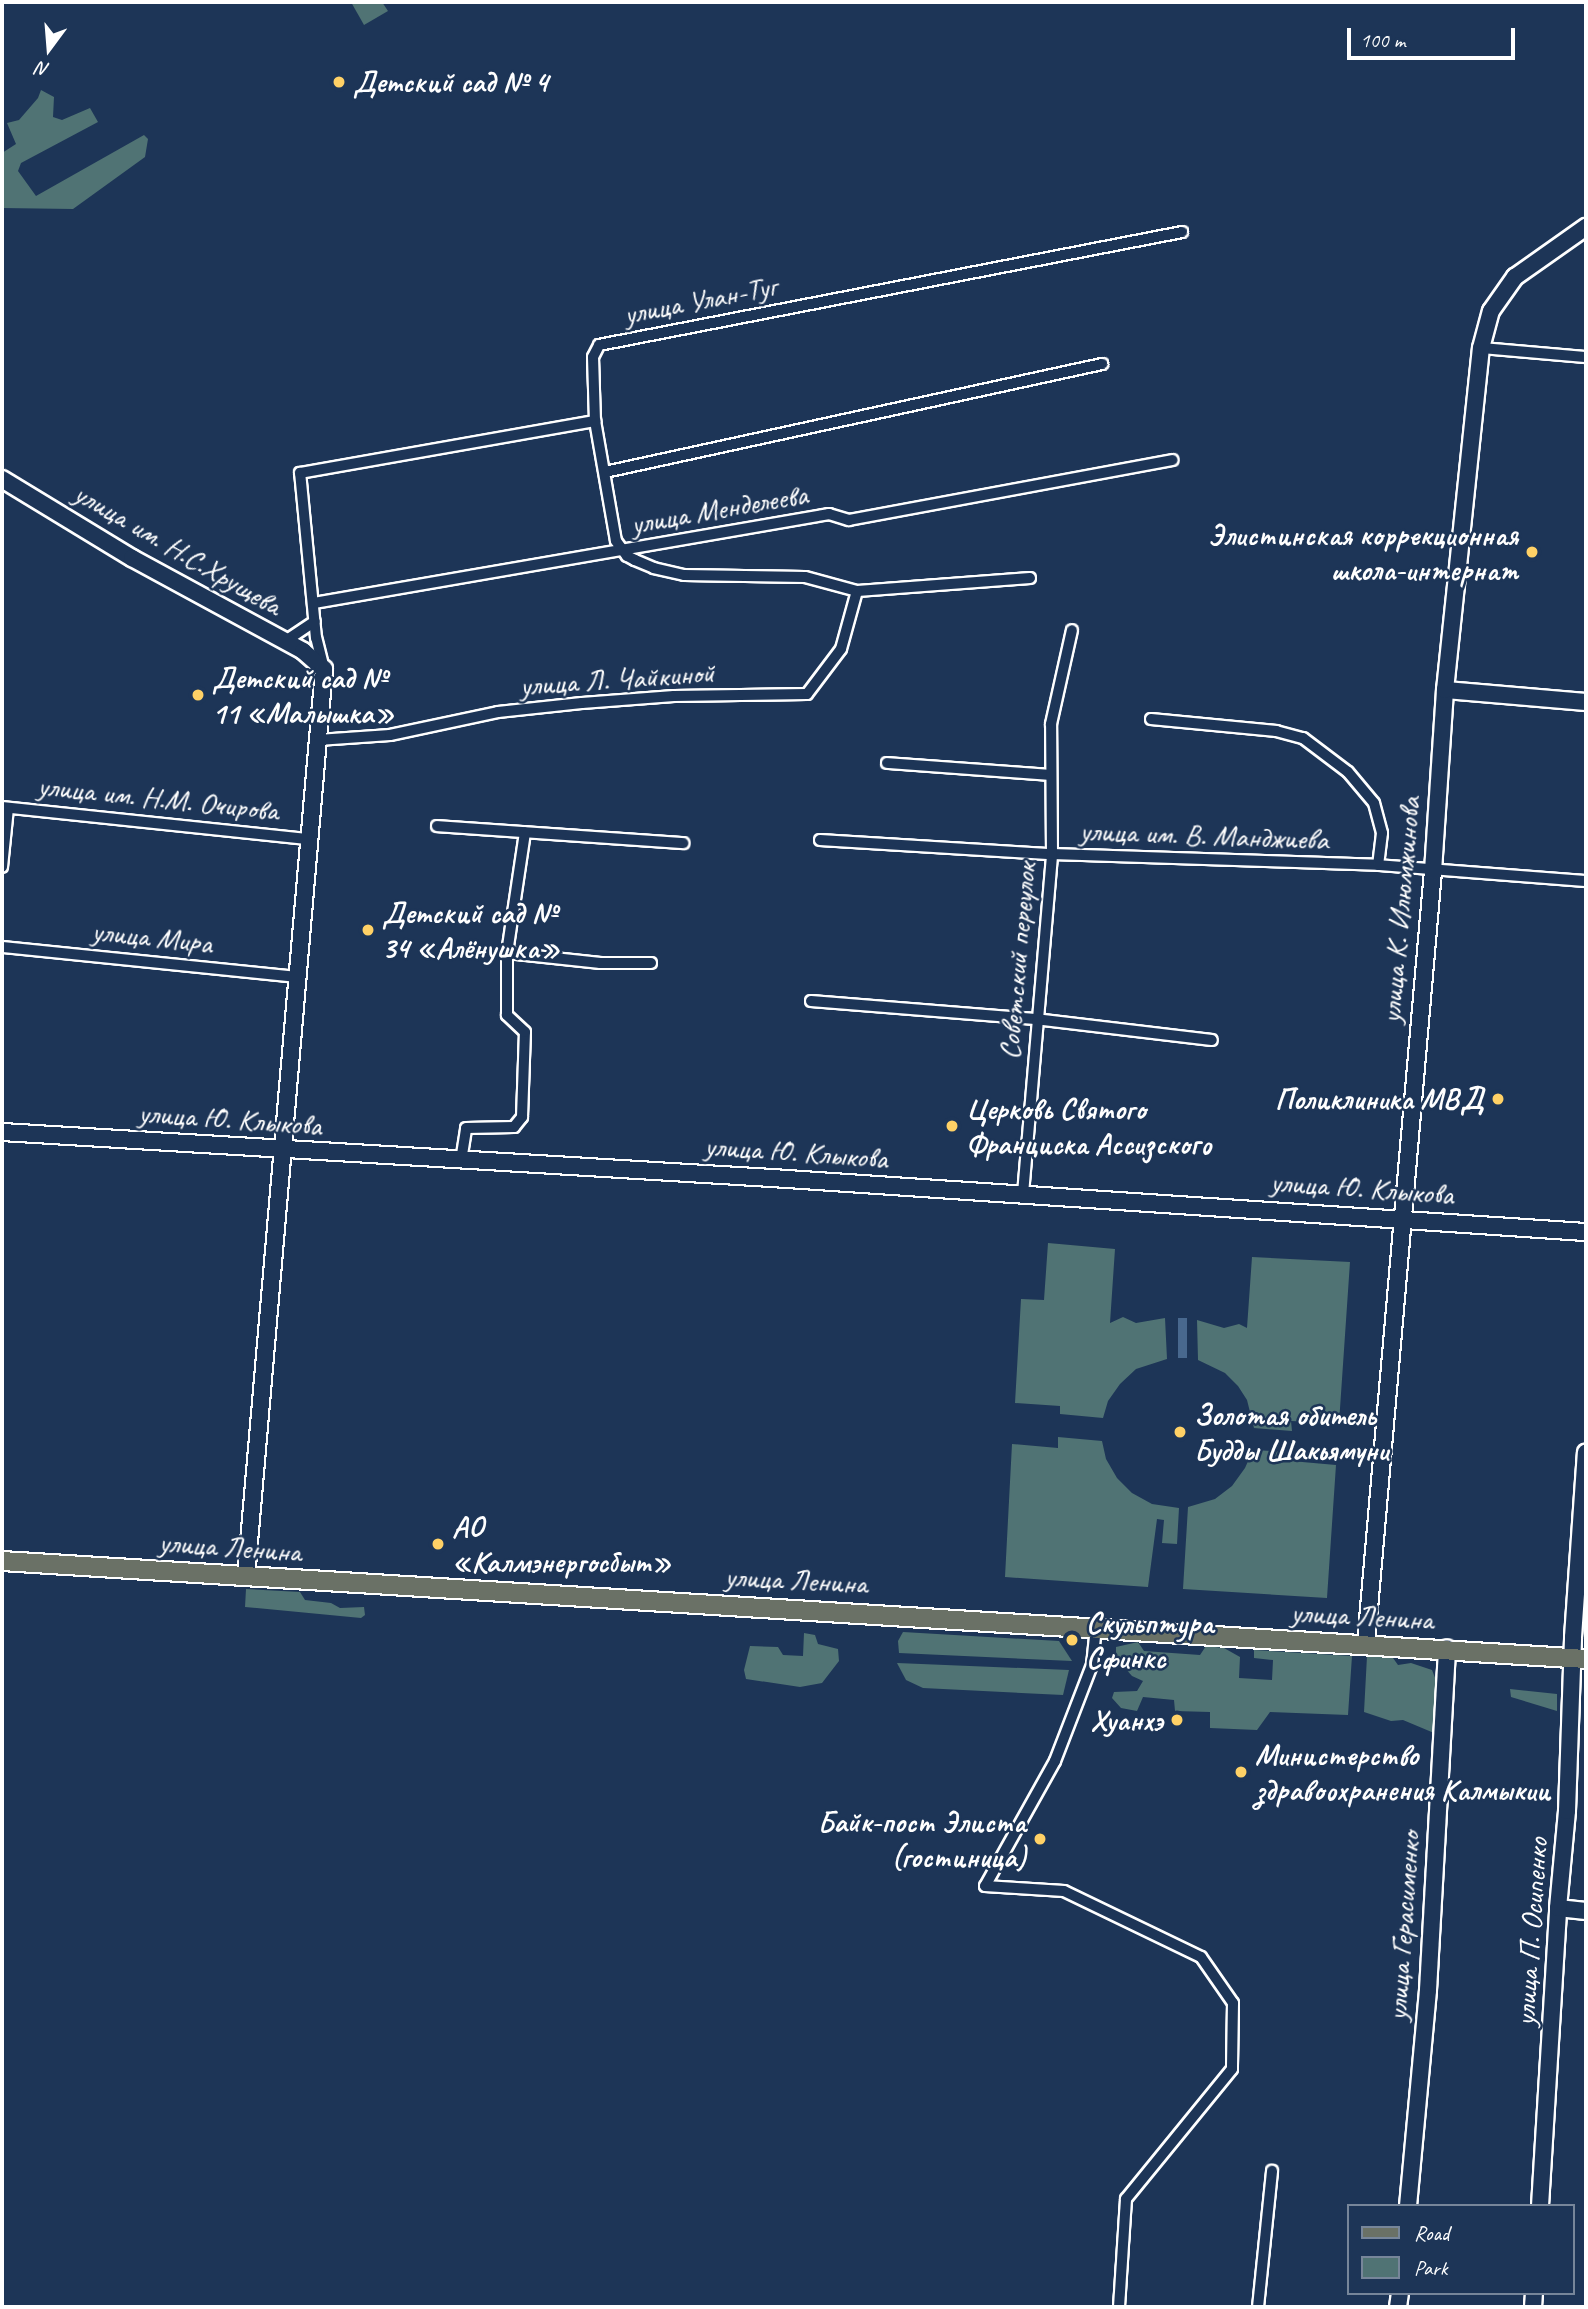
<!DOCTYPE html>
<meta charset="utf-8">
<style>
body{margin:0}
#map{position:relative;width:1588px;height:2309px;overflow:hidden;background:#1d3557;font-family:Caveat,sans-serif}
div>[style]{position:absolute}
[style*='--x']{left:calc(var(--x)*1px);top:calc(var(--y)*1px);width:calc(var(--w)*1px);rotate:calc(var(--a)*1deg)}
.green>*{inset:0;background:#507374}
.water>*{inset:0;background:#48688e;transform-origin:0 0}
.roads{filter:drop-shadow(2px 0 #fff) drop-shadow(-2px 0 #fff) drop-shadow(0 2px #fff) drop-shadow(0 -2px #fff)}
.street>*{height:10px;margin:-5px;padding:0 5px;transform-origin:5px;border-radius:5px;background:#1d3557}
.secondary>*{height:16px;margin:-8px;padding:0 8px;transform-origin:8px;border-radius:8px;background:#1d3557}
.primary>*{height:18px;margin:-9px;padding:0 9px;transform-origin:9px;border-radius:9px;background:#6a7166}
.dots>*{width:19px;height:19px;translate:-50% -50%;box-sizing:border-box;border:4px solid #1d3557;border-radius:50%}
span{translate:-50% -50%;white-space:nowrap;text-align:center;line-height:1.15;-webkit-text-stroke:5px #1d3557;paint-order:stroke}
.poi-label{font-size:30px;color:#fff;font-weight:700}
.left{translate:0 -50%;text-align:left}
.right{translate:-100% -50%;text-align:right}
.street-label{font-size:30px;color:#fff}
.frame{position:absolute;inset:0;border:4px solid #fff;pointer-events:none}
.legend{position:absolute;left:1347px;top:2204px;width:228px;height:91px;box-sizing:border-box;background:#1d3557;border:2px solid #77869a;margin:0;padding:9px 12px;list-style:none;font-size:21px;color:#fff}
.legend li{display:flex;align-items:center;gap:14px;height:35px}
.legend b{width:35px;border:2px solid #77869a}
.north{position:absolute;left:14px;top:14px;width:70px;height:70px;-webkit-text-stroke:5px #1d3557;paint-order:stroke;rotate:196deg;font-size:19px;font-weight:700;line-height:28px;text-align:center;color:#fff}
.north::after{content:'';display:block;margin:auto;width:24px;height:32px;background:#fff;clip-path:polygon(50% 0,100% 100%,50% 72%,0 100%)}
.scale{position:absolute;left:1347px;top:28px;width:168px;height:32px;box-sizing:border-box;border:4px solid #fff;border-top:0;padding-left:9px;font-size:21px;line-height:24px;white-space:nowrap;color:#fff;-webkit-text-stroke:5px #1d3557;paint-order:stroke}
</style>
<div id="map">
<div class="green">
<div style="clip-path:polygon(351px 2px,382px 2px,388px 11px,364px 25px)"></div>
<div style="clip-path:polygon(41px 90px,54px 97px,53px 117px,62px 120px,90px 108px,98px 122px,21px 163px,18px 171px,36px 196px,144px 135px,148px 139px,145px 157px,73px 209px,2px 208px,2px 153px,16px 144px,7px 123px,19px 120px,38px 98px)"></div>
<div style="clip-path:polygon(1048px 1243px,1115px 1249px,1110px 1323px,1123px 1317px,1136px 1323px,1165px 1318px,1167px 1359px,1136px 1369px,1120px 1384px,1108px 1401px,1103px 1418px,1060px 1414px,1060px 1406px,1015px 1403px,1021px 1299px,1044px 1300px)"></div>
<div style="clip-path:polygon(1252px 1257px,1350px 1262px,1339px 1423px,1291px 1421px,1292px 1431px,1254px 1428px,1247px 1400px,1238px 1386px,1225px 1373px,1198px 1360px,1197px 1320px,1224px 1328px,1239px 1324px,1247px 1328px)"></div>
<div style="clip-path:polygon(1058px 1437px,1102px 1441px,1106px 1459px,1117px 1478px,1132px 1493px,1152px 1504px,1179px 1508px,1177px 1544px,1162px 1543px,1164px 1520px,1157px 1519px,1148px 1587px,1005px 1577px,1012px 1444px,1058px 1448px)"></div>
<div style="clip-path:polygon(1253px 1450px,1291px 1452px,1291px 1461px,1336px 1465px,1327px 1598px,1183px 1589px,1188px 1507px,1215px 1499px,1232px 1486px,1245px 1468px)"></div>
<div style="clip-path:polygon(246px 1589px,300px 1592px,305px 1600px,331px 1603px,340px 1608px,364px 1607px,365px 1615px,361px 1618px,245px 1607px)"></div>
<div style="clip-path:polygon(903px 1632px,1059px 1641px,1072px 1661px,899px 1653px,898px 1641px)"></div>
<div style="clip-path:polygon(804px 1633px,815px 1635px,818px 1644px,838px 1649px,839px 1661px,822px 1683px,800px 1687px,746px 1679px,744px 1670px,750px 1646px,778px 1647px,783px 1655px,803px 1656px)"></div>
<div style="clip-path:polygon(1138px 1642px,1144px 1651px,1200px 1655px,1206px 1646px,1224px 1648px,1240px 1657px,1239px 1678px,1272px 1680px,1273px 1660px,1254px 1658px,1254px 1650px,1352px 1656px,1348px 1715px,1270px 1712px,1257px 1730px,1210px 1728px,1210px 1712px,1175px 1711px,1174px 1700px,1143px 1697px,1137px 1711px,1121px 1708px,1112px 1698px,1114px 1692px,1137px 1691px,1143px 1681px,1132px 1676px,1116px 1658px,1116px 1647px)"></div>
<div style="clip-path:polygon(1367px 1656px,1393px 1658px,1398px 1665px,1411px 1663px,1432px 1670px,1439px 1688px,1434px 1733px,1403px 1720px,1391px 1721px,1364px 1712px)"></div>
<div style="clip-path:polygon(897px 1663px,1069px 1670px,1063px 1695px,923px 1688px,906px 1680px)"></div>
<div style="clip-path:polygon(1510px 1689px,1557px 1694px,1557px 1711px,1511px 1697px)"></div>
</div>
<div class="water">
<div style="left:1178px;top:1318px;width:9px;height:40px"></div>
</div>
<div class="roads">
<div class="street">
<div style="--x:1481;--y:348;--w:105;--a:4.9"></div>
<div style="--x:605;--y:472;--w:509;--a:-12.26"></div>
<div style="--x:1030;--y:578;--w:173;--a:175.7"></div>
<div style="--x:857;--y:591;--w:54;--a:-164.9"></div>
<div style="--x:805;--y:577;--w:121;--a:-179.1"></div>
<div style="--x:684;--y:575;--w:31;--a:-167"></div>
<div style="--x:654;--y:568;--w:21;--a:-157"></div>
<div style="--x:635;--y:560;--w:9;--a:-153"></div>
<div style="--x:627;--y:556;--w:19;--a:-126"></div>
<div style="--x:616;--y:541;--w:122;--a:-99.9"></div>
<div style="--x:595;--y:421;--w:64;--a:-91.8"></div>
<div style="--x:593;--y:357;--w:13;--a:-63"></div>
<div style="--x:599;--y:345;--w:594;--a:-10.97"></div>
<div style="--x:314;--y:603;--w:523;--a:-9.8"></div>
<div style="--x:829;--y:514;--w:21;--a:17"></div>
<div style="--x:849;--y:520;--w:329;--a:-10.5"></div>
<div style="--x:284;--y:642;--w:37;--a:-34"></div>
<div style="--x:324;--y:669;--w:32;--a:-104"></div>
<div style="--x:316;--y:638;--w:166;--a:-95.5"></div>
<div style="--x:300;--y:473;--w:300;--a:-10"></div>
<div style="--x:1151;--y:719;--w:126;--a:5.5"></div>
<div style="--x:1276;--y:731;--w:28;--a:15"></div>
<div style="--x:1303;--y:738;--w:56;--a:37.1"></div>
<div style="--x:1348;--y:772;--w:40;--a:50"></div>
<div style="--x:1374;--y:803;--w:31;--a:75"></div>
<div style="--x:1382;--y:833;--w:32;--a:97"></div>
<div style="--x:318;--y:740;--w:72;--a:-4"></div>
<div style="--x:390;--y:735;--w:110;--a:-12"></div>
<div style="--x:498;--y:712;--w:84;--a:-6.1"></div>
<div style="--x:582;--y:703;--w:92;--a:-4.4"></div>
<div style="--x:674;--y:696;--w:133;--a:-0.9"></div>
<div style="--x:807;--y:694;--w:56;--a:-52.9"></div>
<div style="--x:841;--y:649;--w:60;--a:-74.6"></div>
<div style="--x:887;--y:763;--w:163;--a:4.2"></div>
<div style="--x:2;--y:807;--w:309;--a:6"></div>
<div style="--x:437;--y:826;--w:247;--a:4"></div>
<div style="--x:820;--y:840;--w:232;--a:3.5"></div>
<div style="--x:1052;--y:854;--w:326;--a:1.9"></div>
<div style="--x:1378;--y:865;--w:209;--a:4.4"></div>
<div style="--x:2;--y:867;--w:59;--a:-84.2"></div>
<div style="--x:2;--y:947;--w:297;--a:5.8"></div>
<div style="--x:507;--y:953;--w:94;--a:6.1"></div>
<div style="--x:600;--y:963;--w:51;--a:0"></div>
<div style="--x:811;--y:1001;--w:225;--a:4.6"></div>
<div style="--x:1035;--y:1019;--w:178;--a:6.8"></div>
<div style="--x:461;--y:1161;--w:33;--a:-81"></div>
<div style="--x:466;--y:1128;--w:48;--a:-1.2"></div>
<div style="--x:514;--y:1127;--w:13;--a:-51"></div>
<div style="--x:522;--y:1117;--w:85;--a:-88"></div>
<div style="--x:525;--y:1032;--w:25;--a:-137"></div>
<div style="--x:507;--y:1015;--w:62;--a:-90"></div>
<div style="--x:507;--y:953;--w:122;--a:-81.5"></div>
<div style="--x:1023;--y:1194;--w:341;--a:-85.1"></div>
<div style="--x:1052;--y:854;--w:130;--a:-90.4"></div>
<div style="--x:1051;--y:724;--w:96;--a:-77.4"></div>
<div style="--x:1096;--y:1627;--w:38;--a:96"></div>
<div style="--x:1092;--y:1665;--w:103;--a:111.1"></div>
<div style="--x:1055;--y:1761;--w:143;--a:119.2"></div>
<div style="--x:985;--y:1886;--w:79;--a:3.6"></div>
<div style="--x:1064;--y:1891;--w:152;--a:25.7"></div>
<div style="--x:1201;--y:1957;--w:56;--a:55.2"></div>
<div style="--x:1233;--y:2003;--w:66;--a:90.9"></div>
<div style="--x:1232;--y:2069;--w:168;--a:129.2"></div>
<div style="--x:1126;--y:2199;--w:108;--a:93.7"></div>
<div style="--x:1258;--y:2307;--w:137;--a:-84.1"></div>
</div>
<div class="secondary">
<div style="--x:2;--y:479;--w:152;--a:31.3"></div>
<div style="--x:132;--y:558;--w:195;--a:28.5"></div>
<div style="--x:303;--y:651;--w:28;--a:41"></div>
<div style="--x:324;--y:669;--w:911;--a:94.91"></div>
<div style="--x:1445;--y:690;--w:142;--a:4.9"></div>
<div style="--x:2;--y:1132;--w:771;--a:3.42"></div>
<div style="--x:772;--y:1178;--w:816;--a:3.8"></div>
<div style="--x:1366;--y:1643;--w:775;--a:-85.04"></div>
<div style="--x:1433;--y:871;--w:181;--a:-86.2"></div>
<div style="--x:1445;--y:690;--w:344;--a:-84"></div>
<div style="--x:1481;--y:348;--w:38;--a:-75"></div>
<div style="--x:1491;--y:311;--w:42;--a:-54.8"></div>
<div style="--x:1515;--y:277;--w:87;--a:-35.2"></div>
<div style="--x:1558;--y:1908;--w:28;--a:6"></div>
<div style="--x:1408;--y:2206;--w:217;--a:-84.7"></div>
<div style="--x:1428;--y:1990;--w:342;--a:-86.8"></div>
<div style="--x:1540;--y:2206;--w:299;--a:-86.5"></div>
<div style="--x:1558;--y:1908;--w:97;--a:-84.7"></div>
<div style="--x:1567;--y:1811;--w:174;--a:-88"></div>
<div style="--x:1573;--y:1637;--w:185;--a:-86"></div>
<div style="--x:1398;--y:2307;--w:14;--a:-82"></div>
<div style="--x:1533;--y:2307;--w:14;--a:-86"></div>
</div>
<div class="primary">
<div style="--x:2;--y:1561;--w:1587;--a:3.54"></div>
</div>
</div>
<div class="dots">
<div style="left:339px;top:82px;background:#ffd166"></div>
<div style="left:1532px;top:552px;background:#ffd166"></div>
<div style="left:198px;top:695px;background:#ffd166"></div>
<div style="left:368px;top:930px;background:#ffd166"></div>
<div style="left:1498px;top:1099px;background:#ffd166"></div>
<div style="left:952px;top:1126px;background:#ffd166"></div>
<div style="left:1180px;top:1432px;background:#ffd166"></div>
<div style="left:438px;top:1544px;background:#ffd166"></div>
<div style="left:1072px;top:1640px;background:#ffd166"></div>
<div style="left:1177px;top:1720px;background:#ffd166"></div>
<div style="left:1241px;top:1772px;background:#ffd166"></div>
<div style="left:1040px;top:1839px;background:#ffd166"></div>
</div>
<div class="poi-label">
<span class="left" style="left:353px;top:82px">Детский сад № 4</span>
<span class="right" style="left:1518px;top:552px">Элистинская коррекционная<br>школа-интернат</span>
<span class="left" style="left:212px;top:695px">Детский сад №<br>11 «Малышка»</span>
<span class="left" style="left:382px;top:930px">Детский сад №<br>34 «Алёнушка»</span>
<span class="right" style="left:1484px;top:1099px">Поликлиника МВД</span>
<span class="left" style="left:966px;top:1126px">Церковь Святого<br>Франциска Ассизского</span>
<span class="left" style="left:1194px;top:1432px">Золотая обитель<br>Будды Шакьямуни</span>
<span class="left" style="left:452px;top:1544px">АО<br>«Калмэнергосбыт»</span>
<span class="left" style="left:1086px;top:1640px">Скульптура<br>Сфинкс</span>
<span class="right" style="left:1163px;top:1720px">Хуанхэ</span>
<span class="left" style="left:1255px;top:1772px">Министерство<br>здравоохранения Калмыкии</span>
<span class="right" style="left:1026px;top:1839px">Байк-пост Элиста<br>(гостиница)</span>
</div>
<div class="street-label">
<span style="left:700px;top:300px;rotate:-11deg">улица Улан-Туг</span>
<span style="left:719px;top:509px;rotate:-10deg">улица Менделеева</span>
<span style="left:178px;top:549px;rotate:30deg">улица им. Н.С.Хрущева</span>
<span style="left:617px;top:679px;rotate:-4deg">улица Л. Чайкиной</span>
<span style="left:158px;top:798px;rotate:6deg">улица им. Н.М. Очирова</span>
<span style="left:1204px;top:835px;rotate:2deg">улица им. В. Манджиева</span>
<span style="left:1400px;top:910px;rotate:-85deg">улица К. Илюмжинова</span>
<span style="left:152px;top:937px;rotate:6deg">улица Мира</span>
<span style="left:1017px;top:961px;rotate:-85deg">Советский переулок</span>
<span style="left:230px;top:1119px;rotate:4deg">улица Ю. Клыкова</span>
<span style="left:796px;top:1152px;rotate:4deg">улица Ю. Клыкова</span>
<span style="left:1362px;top:1188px;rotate:4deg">улица Ю. Клыкова</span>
<span style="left:230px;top:1547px;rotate:4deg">улица Ленина</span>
<span style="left:796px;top:1580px;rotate:3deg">улица Ленина</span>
<span style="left:1362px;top:1616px;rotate:3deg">улица Ленина</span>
<span style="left:1403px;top:1926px;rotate:-86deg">улица Герасименко</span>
<span style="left:1531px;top:1932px;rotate:-86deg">улица П. Осипенко</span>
</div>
<div class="frame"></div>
<ul class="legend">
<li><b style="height:9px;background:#6a7166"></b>Road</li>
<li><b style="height:19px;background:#507374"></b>Park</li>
</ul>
<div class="north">N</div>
<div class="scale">100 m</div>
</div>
